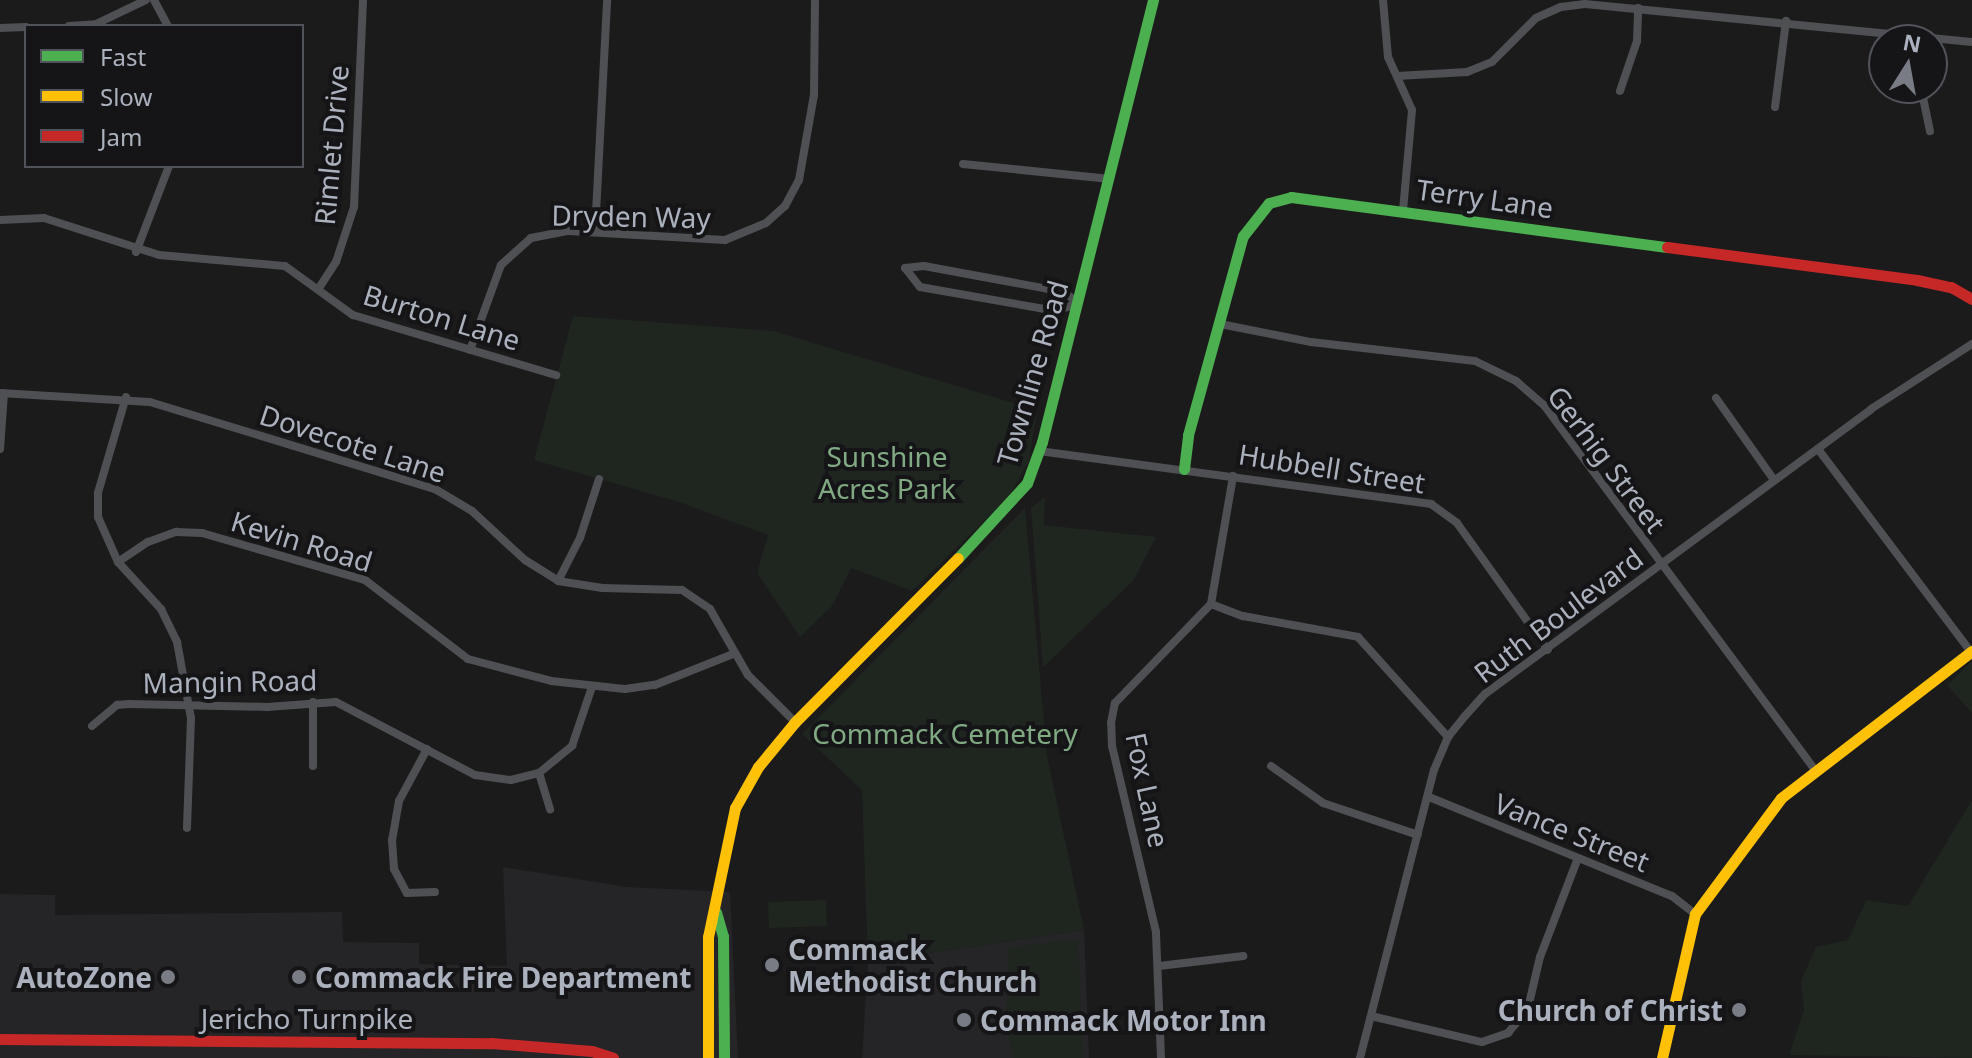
<!DOCTYPE html>
<style>
body{margin:0}
#map{position:relative;width:1972px;height:1058px;overflow:hidden;background:#1b1b1c;font-family:"Noto Sans",sans-serif}
div>[style]{position:absolute}
[style*='--x']{left:calc(var(--x)*1px);top:calc(var(--y)*1px);width:calc(var(--w)*1px);rotate:calc(var(--a)*1deg)}
.built>*{inset:0;background:#252528}
.green>*{inset:0;background:#1e261f;transform-origin:0 0}
.street>*{height:8px;margin:-4px;padding:0 4px;transform-origin:4px;border-radius:4px;background:#4f5054}
.fast>*{height:11px;margin:-5.5px;padding:0 5.5px;transform-origin:5.5px;border-radius:5.5px;background:#4caf50}
.slow>*{height:11px;margin:-5.5px;padding:0 5.5px;transform-origin:5.5px;border-radius:5.5px;background:#ffc107}
.jam>*{height:11px;margin:-5.5px;padding:0 5.5px;transform-origin:5.5px;border-radius:5.5px;background:#c62828}
.dots>*{width:22px;height:22px;translate:-50% -50%;box-sizing:border-box;border:4px solid #151518;border-radius:50%}
span{translate:-50% -50%;white-space:nowrap;text-align:center;line-height:1.15;-webkit-text-stroke:8px #151518;paint-order:stroke}
.street-label{font-size:28px;color:#abb1bd}
.park-label{font-size:28px;color:#81aa83}
.poi-label{font-size:28px;color:#abb1bd;font-weight:700}
.left{translate:0 -50%;text-align:left}
.right{translate:-100% -50%;text-align:right}
.legend{position:absolute;left:24px;top:24px;width:280px;height:144px;box-sizing:border-box;background:#151518;border:2px solid #51535a;margin:0;padding:10px 14px;list-style:none;font-size:24px;color:#abb1bd}
.legend li{display:flex;align-items:center;gap:16px;height:40px}
.legend b{width:40px;border:2px solid #51535a}
.north{position:absolute;left:1868px;top:24px;width:80px;height:80px;box-sizing:border-box;background:#151518;border:2px solid #51535a;border-radius:50%;rotate:11deg;font-size:22px;font-weight:700;line-height:32px;text-align:center;color:#abb1bd}
.north::after{content:'';display:block;margin:auto;width:28px;height:36px;background:#797c85;clip-path:polygon(50% 0,100% 100%,50% 72%,0 100%)}
</style>
<div id="map">
<div class="built">
<div style="clip-path:polygon(503px 867px,626px 887px,730px 892px,738px 1058px,0 1058px,0 894px,55px 895px,55px 915px,342px 912px,343px 942px,419px 943px,419px 964px,507px 966px)"></div>
<div style="clip-path:polygon(1084px 930px,1089px 1058px,862px 1058px,868px 962px)"></div>
</div>
<div class="green">
<div style="clip-path:polygon(573px 316px,773px 331px,1037px 410px,1029px 461px,1009px 497px,912px 591px,851px 568px,832px 606px,800px 637px,757px 573px,768px 535px,679px 502px,534px 460px)"></div>
<div style="clip-path:polygon(1045px 497px,1044px 525px,1156px 537px,1133px 581px,1043px 667px,1031px 508px)"></div>
<div style="clip-path:polygon(1025px 508px,1047px 756px,1084px 930px,868px 962px,862px 790px,802px 734px)"></div>
<div style="clip-path:polygon(1972px 661px,1972px 713px,1947px 685px)"></div>
<div style="clip-path:polygon(1972px 800px,1972px 1058px,1789px 1055px,1804px 1010px,1801px 981px,1816px 947px,1848px 940px,1866px 900px,1908px 906px)"></div>
<div style="left:826px;top:900px;width:26px;height:58px;rotate:88deg"></div>
<div style="clip-path:polygon(1078px 939px,1083px 1058px,1013px 1058px,1006px 1024px,1009px 947px)"></div>
</div>
<div class="street">
<div style="--x:154;--y:0;--w:30;--a:62"></div>
<div style="--x:1383;--y:0;--w:57;--a:85"></div>
<div style="--x:1388;--y:57;--w:58;--a:65.6"></div>
<div style="--x:1412;--y:110;--w:101;--a:95.1"></div>
<div style="--x:69;--y:26;--w:27;--a:-4"></div>
<div style="--x:96;--y:24;--w:55;--a:-25.6"></div>
<div style="--x:0;--y:28;--w:26;--a:-2"></div>
<div style="--x:1397;--y:76;--w:70;--a:-3.3"></div>
<div style="--x:1467;--y:72;--w:27;--a:-22"></div>
<div style="--x:1492;--y:62;--w:62;--a:-45"></div>
<div style="--x:1536;--y:18;--w:27;--a:-24"></div>
<div style="--x:1561;--y:7;--w:24;--a:-7"></div>
<div style="--x:1585;--y:4;--w:389;--a:5.6"></div>
<div style="--x:1921;--y:88;--w:44;--a:78.2"></div>
<div style="--x:1620;--y:91;--w:53;--a:-71.2"></div>
<div style="--x:1637;--y:41;--w:33;--a:-88"></div>
<div style="--x:1775;--y:107;--w:87;--a:-82.7"></div>
<div style="--x:963;--y:164;--w:148;--a:5.8"></div>
<div style="--x:0;--y:220;--w:44;--a:-2.6"></div>
<div style="--x:44;--y:218;--w:121;--a:17.8"></div>
<div style="--x:159;--y:255;--w:126;--a:5"></div>
<div style="--x:285;--y:266;--w:84;--a:35.8"></div>
<div style="--x:353;--y:315;--w:212;--a:16.5"></div>
<div style="--x:595;--y:232;--w:232;--a:-87"></div>
<div style="--x:136;--y:252;--w:92;--a:-69"></div>
<div style="--x:924;--y:266;--w:142;--a:10.5"></div>
<div style="--x:1064;--y:292;--w:18;--a:38"></div>
<div style="--x:1078;--y:303;--w:23;--a:160"></div>
<div style="--x:1056;--y:311;--w:138;--a:-170"></div>
<div style="--x:920;--y:287;--w:24;--a:-128"></div>
<div style="--x:905;--y:268;--w:19;--a:-6"></div>
<div style="--x:319;--y:288;--w:31;--a:-57"></div>
<div style="--x:336;--y:262;--w:58;--a:-71.9"></div>
<div style="--x:354;--y:207;--w:207;--a:-87.5"></div>
<div style="--x:1220;--y:324;--w:93;--a:11.2"></div>
<div style="--x:1311;--y:342;--w:165;--a:6.6"></div>
<div style="--x:1475;--y:361;--w:46;--a:26"></div>
<div style="--x:1516;--y:381;--w:37;--a:41"></div>
<div style="--x:1544;--y:405;--w:455;--a:53.4"></div>
<div style="--x:470;--y:350;--w:90;--a:-70"></div>
<div style="--x:501;--y:265;--w:40;--a:-42"></div>
<div style="--x:531;--y:238;--w:38;--a:-11"></div>
<div style="--x:568;--y:231;--w:157;--a:3.3"></div>
<div style="--x:725;--y:240;--w:44;--a:-22.5"></div>
<div style="--x:766;--y:223;--w:25;--a:-42"></div>
<div style="--x:785;--y:206;--w:30;--a:-62"></div>
<div style="--x:799;--y:180;--w:86;--a:-80"></div>
<div style="--x:814;--y:95;--w:95;--a:-89.4"></div>
<div style="--x:0;--y:393;--w:150;--a:3.4"></div>
<div style="--x:150;--y:402;--w:298;--a:17"></div>
<div style="--x:435;--y:489;--w:43;--a:30.7"></div>
<div style="--x:472;--y:511;--w:72;--a:42.8"></div>
<div style="--x:525;--y:560;--w:39;--a:32"></div>
<div style="--x:558;--y:581;--w:45;--a:9"></div>
<div style="--x:602;--y:588;--w:80;--a:1.4"></div>
<div style="--x:682;--y:590;--w:34;--a:34"></div>
<div style="--x:710;--y:609;--w:76;--a:60.1"></div>
<div style="--x:748;--y:675;--w:66;--a:45"></div>
<div style="--x:126;--y:397;--w:100;--a:106.3"></div>
<div style="--x:98;--y:493;--w:24;--a:90"></div>
<div style="--x:98;--y:517;--w:49;--a:66"></div>
<div style="--x:118;--y:562;--w:64;--a:47.5"></div>
<div style="--x:161;--y:609;--w:37;--a:64"></div>
<div style="--x:177;--y:642;--w:77;--a:79.6"></div>
<div style="--x:191;--y:718;--w:110;--a:92.1"></div>
<div style="--x:1716;--y:398;--w:100;--a:54.7"></div>
<div style="--x:0;--y:449;--w:56;--a:-85.9"></div>
<div style="--x:1818;--y:449;--w:254;--a:53"></div>
<div style="--x:1039;--y:451;--w:396;--a:7.7"></div>
<div style="--x:1431;--y:504;--w:32;--a:36"></div>
<div style="--x:1457;--y:523;--w:156;--a:54.4"></div>
<div style="--x:118;--y:562;--w:36;--a:-34"></div>
<div style="--x:148;--y:542;--w:30;--a:-20"></div>
<div style="--x:176;--y:532;--w:26;--a:2"></div>
<div style="--x:202;--y:533;--w:170;--a:16.1"></div>
<div style="--x:365;--y:580;--w:130;--a:37.5"></div>
<div style="--x:468;--y:659;--w:86;--a:14.8"></div>
<div style="--x:551;--y:681;--w:74;--a:6.2"></div>
<div style="--x:625;--y:689;--w:30;--a:-8"></div>
<div style="--x:655;--y:685;--w:84;--a:-21.7"></div>
<div style="--x:558;--y:581;--w:48;--a:-62.9"></div>
<div style="--x:580;--y:538;--w:62;--a:-72.1"></div>
<div style="--x:1211;--y:604;--w:34;--a:21"></div>
<div style="--x:1243;--y:616;--w:117;--a:10.3"></div>
<div style="--x:1358;--y:637;--w:135;--a:48"></div>
<div style="--x:92;--y:726;--w:33;--a:-40"></div>
<div style="--x:117;--y:705;--w:12;--a:-5"></div>
<div style="--x:129;--y:704;--w:138;--a:1.2"></div>
<div style="--x:267;--y:707;--w:69;--a:-4.1"></div>
<div style="--x:336;--y:702;--w:157;--a:27.7"></div>
<div style="--x:475;--y:775;--w:36;--a:8"></div>
<div style="--x:511;--y:780;--w:29;--a:-14"></div>
<div style="--x:539;--y:773;--w:43;--a:-39.3"></div>
<div style="--x:572;--y:746;--w:62;--a:-71.3"></div>
<div style="--x:427;--y:749;--w:59;--a:118.3"></div>
<div style="--x:399;--y:801;--w:40;--a:100"></div>
<div style="--x:392;--y:840;--w:29;--a:86"></div>
<div style="--x:394;--y:869;--w:27;--a:62"></div>
<div style="--x:407;--y:893;--w:28;--a:-2"></div>
<div style="--x:313;--y:766;--w:64;--a:-90"></div>
<div style="--x:1271;--y:766;--w:64;--a:35.4"></div>
<div style="--x:1323;--y:803;--w:100;--a:18.6"></div>
<div style="--x:539;--y:773;--w:38;--a:73"></div>
<div style="--x:1429;--y:797;--w:262;--a:22.2"></div>
<div style="--x:1672;--y:896;--w:29;--a:38"></div>
<div style="--x:1159;--y:966;--w:85;--a:-6.8"></div>
<div style="--x:1371;--y:1016;--w:114;--a:13.2"></div>
<div style="--x:1482;--y:1042;--w:28;--a:-19"></div>
<div style="--x:1508;--y:1033;--w:32;--a:-51"></div>
<div style="--x:1528;--y:1008;--w:52;--a:-76.8"></div>
<div style="--x:1540;--y:957;--w:106;--a:-69"></div>
<div style="--x:1161;--y:1058;--w:126;--a:-92.3"></div>
<div style="--x:1156;--y:932;--w:191;--a:-103.3"></div>
<div style="--x:1112;--y:746;--w:23;--a:-92"></div>
<div style="--x:1111;--y:723;--w:20;--a:-79"></div>
<div style="--x:1115;--y:703;--w:138;--a:-45.9"></div>
<div style="--x:1211;--y:604;--w:130;--a:-80.2"></div>
<div style="--x:1360;--y:1058;--w:297;--a:-75.6"></div>
<div style="--x:1434;--y:770;--w:36;--a:-67"></div>
<div style="--x:1448;--y:737;--w:27;--a:-51"></div>
<div style="--x:1465;--y:716;--w:30;--a:-48"></div>
<div style="--x:1485;--y:694;--w:480;--a:-36.4"></div>
<div style="--x:1871;--y:409;--w:120;--a:-32.8"></div>
</div>
<div class="fast">
<div style="--x:1184;--y:469;--w:34;--a:-83"></div>
<div style="--x:1188;--y:435;--w:206;--a:-74.6"></div>
<div style="--x:1243;--y:236;--w:42;--a:-51.8"></div>
<div style="--x:1269;--y:203;--w:23;--a:-15"></div>
<div style="--x:1291;--y:197;--w:379;--a:7.6"></div>
<div style="--x:958;--y:558;--w:102;--a:-47.4"></div>
<div style="--x:1027;--y:483;--w:44;--a:-69.9"></div>
<div style="--x:1042;--y:442;--w:456;--a:-75.9"></div>
<div style="--x:716;--y:912;--w:25;--a:74"></div>
<div style="--x:723;--y:936;--w:122;--a:89.5"></div>
</div>
<div class="slow">
<div style="--x:708;--y:1058;--w:121;--a:-90"></div>
<div style="--x:708;--y:937;--w:132;--a:-78.2"></div>
<div style="--x:735;--y:808;--w:47;--a:-60.7"></div>
<div style="--x:758;--y:767;--w:58;--a:-50.6"></div>
<div style="--x:795;--y:722;--w:231;--a:-45.2"></div>
<div style="--x:1662;--y:1058;--w:148;--a:-77.1"></div>
<div style="--x:1695;--y:914;--w:144;--a:-53.4"></div>
<div style="--x:1781;--y:798;--w:241;--a:-37.6"></div>
</div>
<div class="jam">
<div style="--x:1667;--y:247;--w:252;--a:7.5"></div>
<div style="--x:1917;--y:280;--w:35;--a:12"></div>
<div style="--x:1951;--y:287;--w:24;--a:30"></div>
<div style="--x:0;--y:1039;--w:491;--a:0.5"></div>
<div style="--x:491;--y:1043;--w:101;--a:4.5"></div>
<div style="--x:592;--y:1051;--w:22;--a:18"></div>
</div>
<div class="dots">
<div style="left:772px;top:965px;background:#797c85"></div>
<div style="left:168px;top:977px;background:#797c85"></div>
<div style="left:299px;top:977px;background:#797c85"></div>
<div style="left:1739px;top:1010px;background:#797c85"></div>
<div style="left:964px;top:1020px;background:#797c85"></div>
</div>
<div class="street-label">
<span style="left:331px;top:145px;rotate:-85deg">Rimlet Drive</span>
<span style="left:1485px;top:198px;rotate:8deg">Terry Lane</span>
<span style="left:631px;top:216px;rotate:1deg">Dryden Way</span>
<span style="left:442px;top:317px;rotate:17deg">Burton Lane</span>
<span style="left:1032px;top:373px;rotate:-74deg">Townline Road</span>
<span style="left:353px;top:443px;rotate:18deg">Dovecote Lane</span>
<span style="left:1607px;top:459px;rotate:53deg">Gerhig Street</span>
<span style="left:1332px;top:468px;rotate:9deg">Hubbell Street</span>
<span style="left:302px;top:541px;rotate:17deg">Kevin Road</span>
<span style="left:1558px;top:615px;rotate:-37deg">Ruth Boulevard</span>
<span style="left:230px;top:681px;rotate:-1deg">Mangin Road</span>
<span style="left:1148px;top:790px;rotate:78deg">Fox Lane</span>
<span style="left:1572px;top:832px;rotate:22deg">Vance Street</span>
<span style="left:307px;top:1018px">Jericho Turnpike</span>
</div>
<div class="park-label">
<span style="left:887px;top:472px">Sunshine<br>Acres Park</span>
<span style="left:945px;top:733px">Commack Cemetery</span>
</div>
<div class="poi-label">
<span class="left" style="left:788px;top:965px">Commack<br>Methodist Church</span>
<span class="right" style="left:152px;top:977px">AutoZone</span>
<span class="left" style="left:315px;top:977px">Commack Fire Department</span>
<span class="right" style="left:1723px;top:1010px">Church of Christ</span>
<span class="left" style="left:980px;top:1020px">Commack Motor Inn</span>
</div>
<ul class="legend">
<li><b style="height:10px;background:#4caf50"></b>Fast</li>
<li><b style="height:10px;background:#ffc107"></b>Slow</li>
<li><b style="height:10px;background:#c62828"></b>Jam</li>
</ul>
<div class="north">N</div>
</div>
